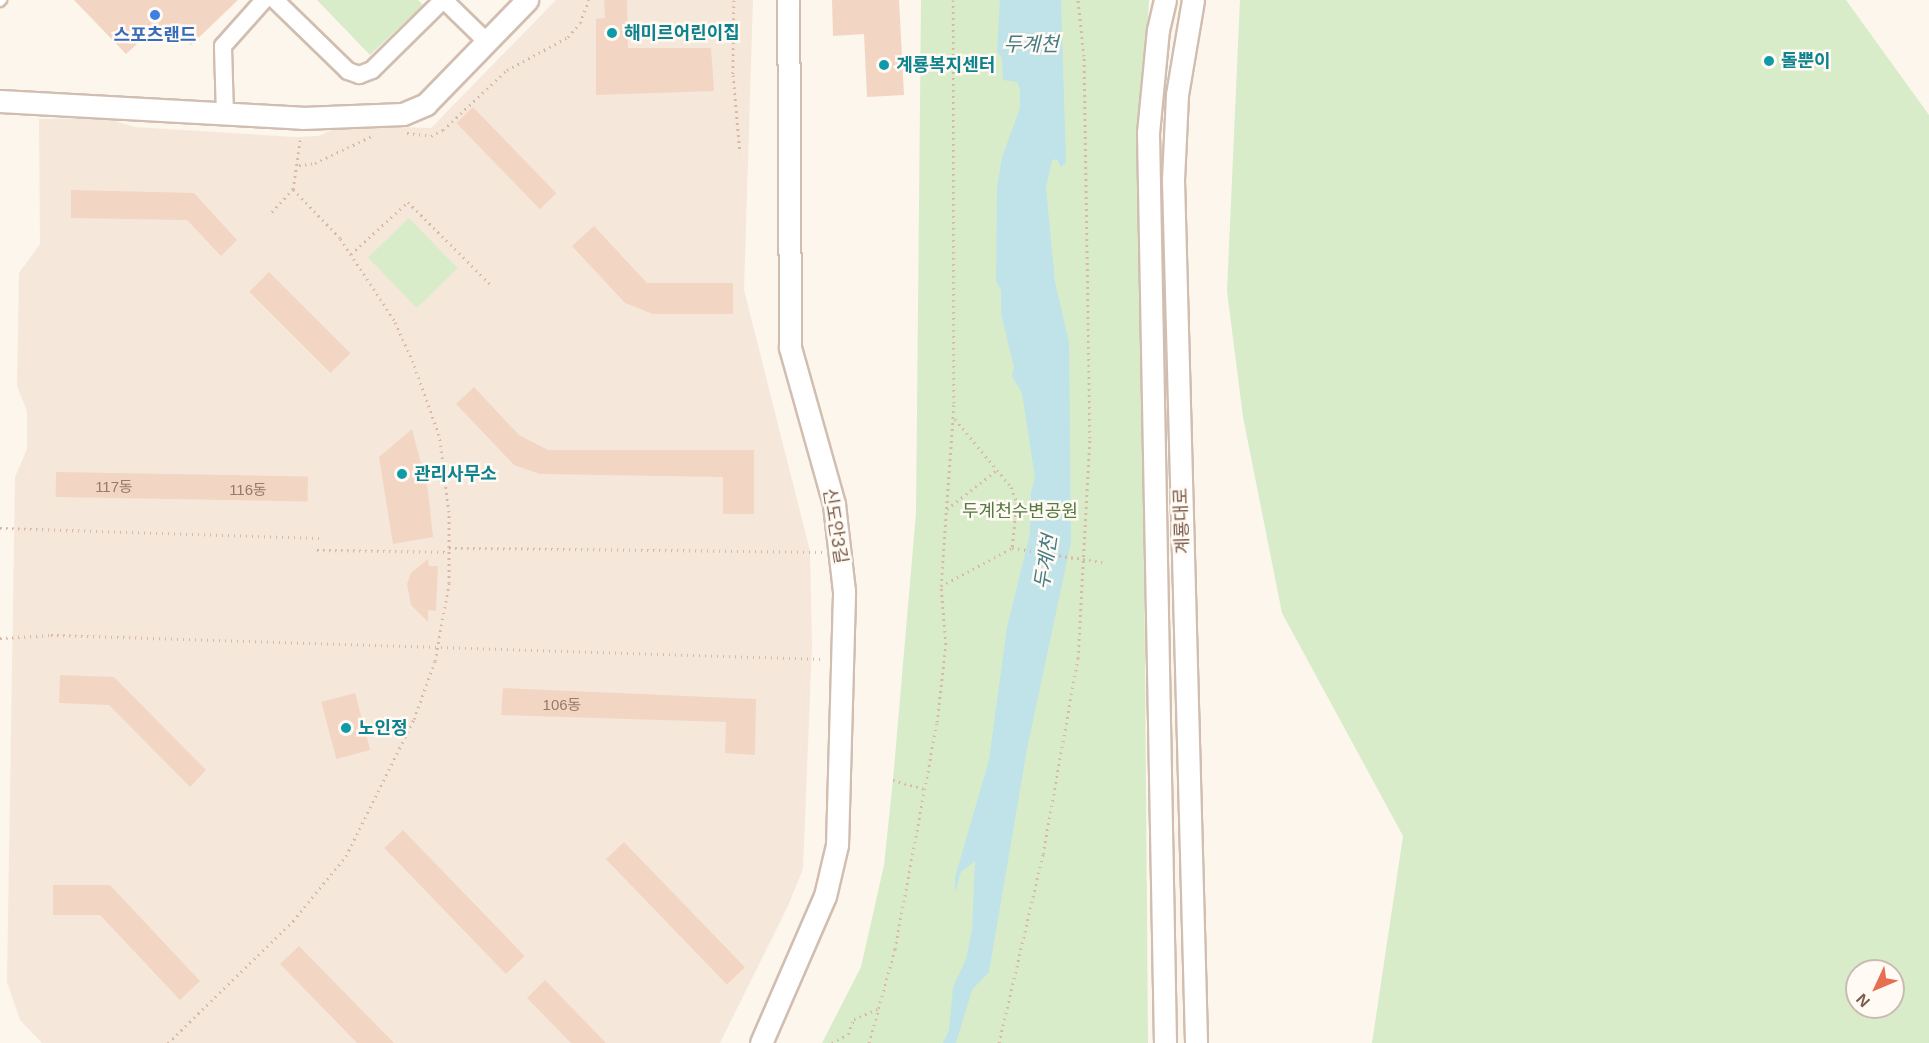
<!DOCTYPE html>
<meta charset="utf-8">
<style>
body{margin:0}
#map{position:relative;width:1929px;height:1043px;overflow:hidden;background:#fdf6ec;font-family:Helvetica,"Noto Sans KR",sans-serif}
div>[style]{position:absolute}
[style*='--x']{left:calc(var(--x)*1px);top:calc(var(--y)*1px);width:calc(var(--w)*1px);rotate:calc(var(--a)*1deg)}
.residential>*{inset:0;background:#f5e8da}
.green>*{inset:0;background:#d8ecc9;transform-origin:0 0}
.water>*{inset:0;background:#bfe3e8}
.building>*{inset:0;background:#f3d5c3;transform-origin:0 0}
.path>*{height:3px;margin-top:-1.5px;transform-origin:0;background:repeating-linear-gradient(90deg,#d9b8a5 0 1.5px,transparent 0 6px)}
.roads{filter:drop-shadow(2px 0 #d1beb0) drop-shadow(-2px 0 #d1beb0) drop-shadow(0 2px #d1beb0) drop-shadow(0 -2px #d1beb0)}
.service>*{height:8px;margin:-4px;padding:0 4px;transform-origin:4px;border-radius:4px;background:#fff}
.minor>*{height:16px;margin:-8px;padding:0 8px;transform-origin:8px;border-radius:8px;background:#fff}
.tertiary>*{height:21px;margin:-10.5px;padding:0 10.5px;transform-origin:10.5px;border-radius:10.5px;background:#fff}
.dots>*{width:16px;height:16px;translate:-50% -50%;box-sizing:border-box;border:3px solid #fffaf3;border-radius:50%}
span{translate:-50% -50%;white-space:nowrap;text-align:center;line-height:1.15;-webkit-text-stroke:5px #fffaf3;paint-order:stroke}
.number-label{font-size:15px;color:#987a6a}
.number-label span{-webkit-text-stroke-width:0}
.culture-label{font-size:18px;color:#0d838f;font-weight:700}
.left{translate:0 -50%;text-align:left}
.shop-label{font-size:18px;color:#366cbe;font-weight:700}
.park-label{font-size:18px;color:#537a41}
.street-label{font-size:18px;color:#7a5c4d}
.water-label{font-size:20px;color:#437c86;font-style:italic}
.north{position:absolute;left:1845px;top:959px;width:60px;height:60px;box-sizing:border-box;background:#fffaf3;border:2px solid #cabbb1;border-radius:50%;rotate:226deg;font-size:16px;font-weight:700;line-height:24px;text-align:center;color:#7a5c4d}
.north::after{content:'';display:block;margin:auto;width:21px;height:27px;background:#e76f51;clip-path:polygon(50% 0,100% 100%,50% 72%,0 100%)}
</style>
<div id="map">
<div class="residential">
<div style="clip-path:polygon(556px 0,753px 0,744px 290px,810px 551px,812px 645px,803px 869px,787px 908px,720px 1043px,42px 1043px,20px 1020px,7px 982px,15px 477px,27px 449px,27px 411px,17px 386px,19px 273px,40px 244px,39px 119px,104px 118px,135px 127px,296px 137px,319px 136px,342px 125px,431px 128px)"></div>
</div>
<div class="green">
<div style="clip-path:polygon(317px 0,418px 0,423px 5px,370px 55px)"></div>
<div style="clip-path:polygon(921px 0,1149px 0,1141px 150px,1148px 1043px,822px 1043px,861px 967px,884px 865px,893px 780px,916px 513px)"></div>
<div style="clip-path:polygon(evenodd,1240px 0,1846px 0,1929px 115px,1929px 1043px,1372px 1043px,1403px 836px,1282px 613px,1243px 417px,1227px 291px,1240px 0,1857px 971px,1893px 971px,1893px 1007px,1857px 1007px,1857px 971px)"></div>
<div style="left:409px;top:218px;width:70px;height:57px;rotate:46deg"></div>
</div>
<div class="water">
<div style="clip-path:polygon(1000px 0,1061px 0,1066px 162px,1061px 167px,1057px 159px,1052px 160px,1046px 188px,1055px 282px,1069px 342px,1071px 542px,1027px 749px,989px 972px,972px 990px,956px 1043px,943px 1043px,949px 1030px,953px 987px,966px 959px,972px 930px,975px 861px,961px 872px,955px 893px,955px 877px,989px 760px,1007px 627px,1030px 534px,1031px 492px,1035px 478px,1022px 393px,1012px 376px,1014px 367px,1001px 314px,1001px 290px,996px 281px,997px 188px,1002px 157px,1020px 108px,1020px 89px,1017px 82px,1003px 80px,1002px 58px,997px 52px)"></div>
</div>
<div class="building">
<div style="clip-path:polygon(74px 0,238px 0,191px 45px,178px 32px,165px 44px,152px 30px,126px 54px)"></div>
<div style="clip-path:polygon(604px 0,627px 0,628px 48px,711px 48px,714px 91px,596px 95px,596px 19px,605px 18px)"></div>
<div style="clip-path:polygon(832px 0,899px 0,904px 95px,867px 97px,864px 34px,833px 36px)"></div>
<div style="left:473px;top:107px;width:120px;height:23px;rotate:46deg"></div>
<div style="clip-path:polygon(71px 190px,194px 193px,237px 240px,221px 256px,187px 220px,71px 218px)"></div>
<div style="clip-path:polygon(594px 226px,647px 283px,733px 283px,733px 314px,653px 314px,625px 303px,572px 246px)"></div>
<div style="left:269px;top:272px;width:115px;height:28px;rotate:45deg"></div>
<div style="clip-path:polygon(474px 387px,519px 435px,548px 450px,754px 450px,754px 514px,723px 514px,723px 477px,540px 474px,514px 465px,456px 404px)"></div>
<div style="clip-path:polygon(412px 429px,428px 491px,433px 537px,393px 544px,379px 457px)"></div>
<div style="left:56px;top:472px;width:252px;height:25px;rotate:1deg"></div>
<div style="clip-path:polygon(428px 559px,429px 566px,438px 566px,436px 611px,428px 610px,428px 622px,411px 605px,407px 584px,411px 573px)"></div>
<div style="clip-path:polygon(60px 675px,114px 677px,206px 770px,190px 787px,109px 705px,59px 703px)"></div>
<div style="clip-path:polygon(503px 688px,756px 699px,755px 755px,725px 753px,726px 722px,501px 715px)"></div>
<div style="left:355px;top:693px;width:59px;height:35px;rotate:75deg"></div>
<div style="left:403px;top:830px;width:175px;height:26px;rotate:46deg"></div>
<div style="left:624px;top:842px;width:174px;height:25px;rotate:46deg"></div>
<div style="clip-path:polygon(53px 885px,110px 885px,200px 981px,180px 1000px,100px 915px,53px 915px)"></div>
<div style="clip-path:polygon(299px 946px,394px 1043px,357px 1043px,280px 964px)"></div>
<div style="clip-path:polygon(545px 980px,606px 1043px,571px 1043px,527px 998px)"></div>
</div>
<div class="path">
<div style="--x:734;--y:0;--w:75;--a:90.8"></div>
<div style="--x:733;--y:75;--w:78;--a:84.9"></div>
<div style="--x:407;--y:133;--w:24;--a:7"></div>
<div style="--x:431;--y:136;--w:13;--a:-27"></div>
<div style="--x:443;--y:130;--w:88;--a:-43.2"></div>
<div style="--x:507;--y:70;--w:69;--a:-28.4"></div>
<div style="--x:568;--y:37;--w:18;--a:-49"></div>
<div style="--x:580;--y:23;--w:25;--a:-69"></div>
<div style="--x:299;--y:165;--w:16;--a:-7"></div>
<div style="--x:315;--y:163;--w:65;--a:-25.4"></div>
<div style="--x:272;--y:212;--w:31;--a:-48"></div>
<div style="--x:293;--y:189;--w:54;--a:-81.4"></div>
<div style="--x:351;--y:254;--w:77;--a:-42.4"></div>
<div style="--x:408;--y:202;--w:117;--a:45"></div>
<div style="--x:955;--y:419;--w:88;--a:50.5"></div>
<div style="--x:1011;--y:487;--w:17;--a:69"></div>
<div style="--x:1017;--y:503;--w:45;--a:96.3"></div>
<div style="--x:947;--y:509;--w:63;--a:-38"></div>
<div style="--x:0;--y:528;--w:320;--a:1.8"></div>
<div style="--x:449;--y:548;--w:373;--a:0.6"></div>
<div style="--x:317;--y:550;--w:132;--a:0.9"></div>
<div style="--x:941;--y:586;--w:81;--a:-28.2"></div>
<div style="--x:1012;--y:548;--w:96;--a:9"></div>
<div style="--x:0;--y:638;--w:51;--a:-3.4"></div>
<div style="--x:51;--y:635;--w:772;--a:1.78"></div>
<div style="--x:893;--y:780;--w:33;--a:16"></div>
<div style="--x:168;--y:1043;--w:175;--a:-44.3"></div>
<div style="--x:293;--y:921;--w:84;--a:-50.8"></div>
<div style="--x:346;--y:856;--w:153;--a:-63.6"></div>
<div style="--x:414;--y:719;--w:62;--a:-70.1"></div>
<div style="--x:435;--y:661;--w:79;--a:-79.8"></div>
<div style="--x:449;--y:583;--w:71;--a:-90"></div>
<div style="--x:449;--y:512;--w:78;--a:-97.4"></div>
<div style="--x:439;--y:435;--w:77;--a:-109.6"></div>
<div style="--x:413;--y:362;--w:46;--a:-114.3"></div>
<div style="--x:394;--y:320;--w:98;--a:-123.4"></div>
<div style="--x:340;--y:238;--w:68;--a:-133.8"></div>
<div style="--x:832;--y:1043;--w:18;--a:-29"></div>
<div style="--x:848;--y:1034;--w:16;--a:-68"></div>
<div style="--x:854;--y:1019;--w:26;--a:-23"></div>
<div style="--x:869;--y:1043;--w:98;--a:-74.5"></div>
<div style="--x:895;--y:949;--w:231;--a:-79.5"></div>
<div style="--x:937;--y:722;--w:79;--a:-83.4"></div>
<div style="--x:946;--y:644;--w:58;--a:-94.9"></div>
<div style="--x:941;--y:586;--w:183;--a:-85.9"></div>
<div style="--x:954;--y:403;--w:403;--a:-90.1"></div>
<div style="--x:999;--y:1043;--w:194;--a:-76.9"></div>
<div style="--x:1043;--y:854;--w:199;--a:-79.9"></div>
<div style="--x:1078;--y:658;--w:220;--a:-86.9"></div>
<div style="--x:1090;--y:438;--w:382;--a:-90.9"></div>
<div style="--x:1084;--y:56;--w:56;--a:-96.1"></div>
</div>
<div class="roads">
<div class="service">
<div style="--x:0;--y:2;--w:3;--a:-45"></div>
</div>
<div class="minor">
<div style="--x:275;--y:0;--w:102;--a:44.2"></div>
<div style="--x:348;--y:71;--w:12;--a:20"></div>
<div style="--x:359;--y:75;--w:14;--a:-21"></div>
<div style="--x:372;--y:70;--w:100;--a:-44.6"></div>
<div style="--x:444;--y:0;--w:59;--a:44.3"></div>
<div style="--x:225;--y:115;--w:69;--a:-91.7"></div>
<div style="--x:223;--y:46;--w:62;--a:-48.3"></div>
</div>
<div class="tertiary">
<div style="--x:1193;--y:0;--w:96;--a:99.6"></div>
<div style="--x:1177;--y:95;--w:85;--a:92.7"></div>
<div style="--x:1173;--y:180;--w:863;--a:88.47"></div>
<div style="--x:0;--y:101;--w:302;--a:3.2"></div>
<div style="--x:302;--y:118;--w:101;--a:-2.3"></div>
<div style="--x:403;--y:114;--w:25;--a:-23"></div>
<div style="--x:426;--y:104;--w:145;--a:-45.8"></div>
<div style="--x:761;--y:1043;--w:160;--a:-66.5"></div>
<div style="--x:825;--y:896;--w:52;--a:-76.8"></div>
<div style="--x:837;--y:845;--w:254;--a:-88.4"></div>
<div style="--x:844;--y:591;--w:88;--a:-96.6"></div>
<div style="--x:834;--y:504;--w:163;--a:-105.7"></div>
<div style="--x:790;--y:347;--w:347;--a:-90.3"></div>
<div style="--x:1165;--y:1043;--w:910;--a:-91.07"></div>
<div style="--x:1148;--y:133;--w:103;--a:-84.5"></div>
<div style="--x:1158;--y:30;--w:31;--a:-77"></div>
</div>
</div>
<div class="dots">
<div style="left:155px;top:15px;background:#3f7fe0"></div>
<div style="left:612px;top:33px;background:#0f9aa8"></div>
<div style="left:1769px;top:61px;background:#0f9aa8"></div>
<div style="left:884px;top:65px;background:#0f9aa8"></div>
<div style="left:402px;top:474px;background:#0f9aa8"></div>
<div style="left:346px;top:728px;background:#0f9aa8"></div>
</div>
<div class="number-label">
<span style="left:114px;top:487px">117동</span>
<span style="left:248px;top:490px">116동</span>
<span style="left:562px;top:705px">106동</span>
</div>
<div class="culture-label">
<span class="left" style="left:624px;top:33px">해미르어린이집</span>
<span class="left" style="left:1781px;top:61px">돌뿐이</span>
<span class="left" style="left:896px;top:65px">계룡복지센터</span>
<span class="left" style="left:414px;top:474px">관리사무소</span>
<span class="left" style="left:358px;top:728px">노인정</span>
</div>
<div class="shop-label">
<span style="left:155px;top:35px">스포츠랜드</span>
</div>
<div class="park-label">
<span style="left:1020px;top:511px">두계천수변공원</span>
</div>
<div class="street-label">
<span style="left:1182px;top:521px;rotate:-92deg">계룡대로</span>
<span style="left:835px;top:526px;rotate:81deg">신도안3길</span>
</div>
<div class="water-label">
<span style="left:1031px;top:44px">두계천</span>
<span style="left:1046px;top:562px;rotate:-81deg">두계천</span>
</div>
<div class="north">N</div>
</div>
